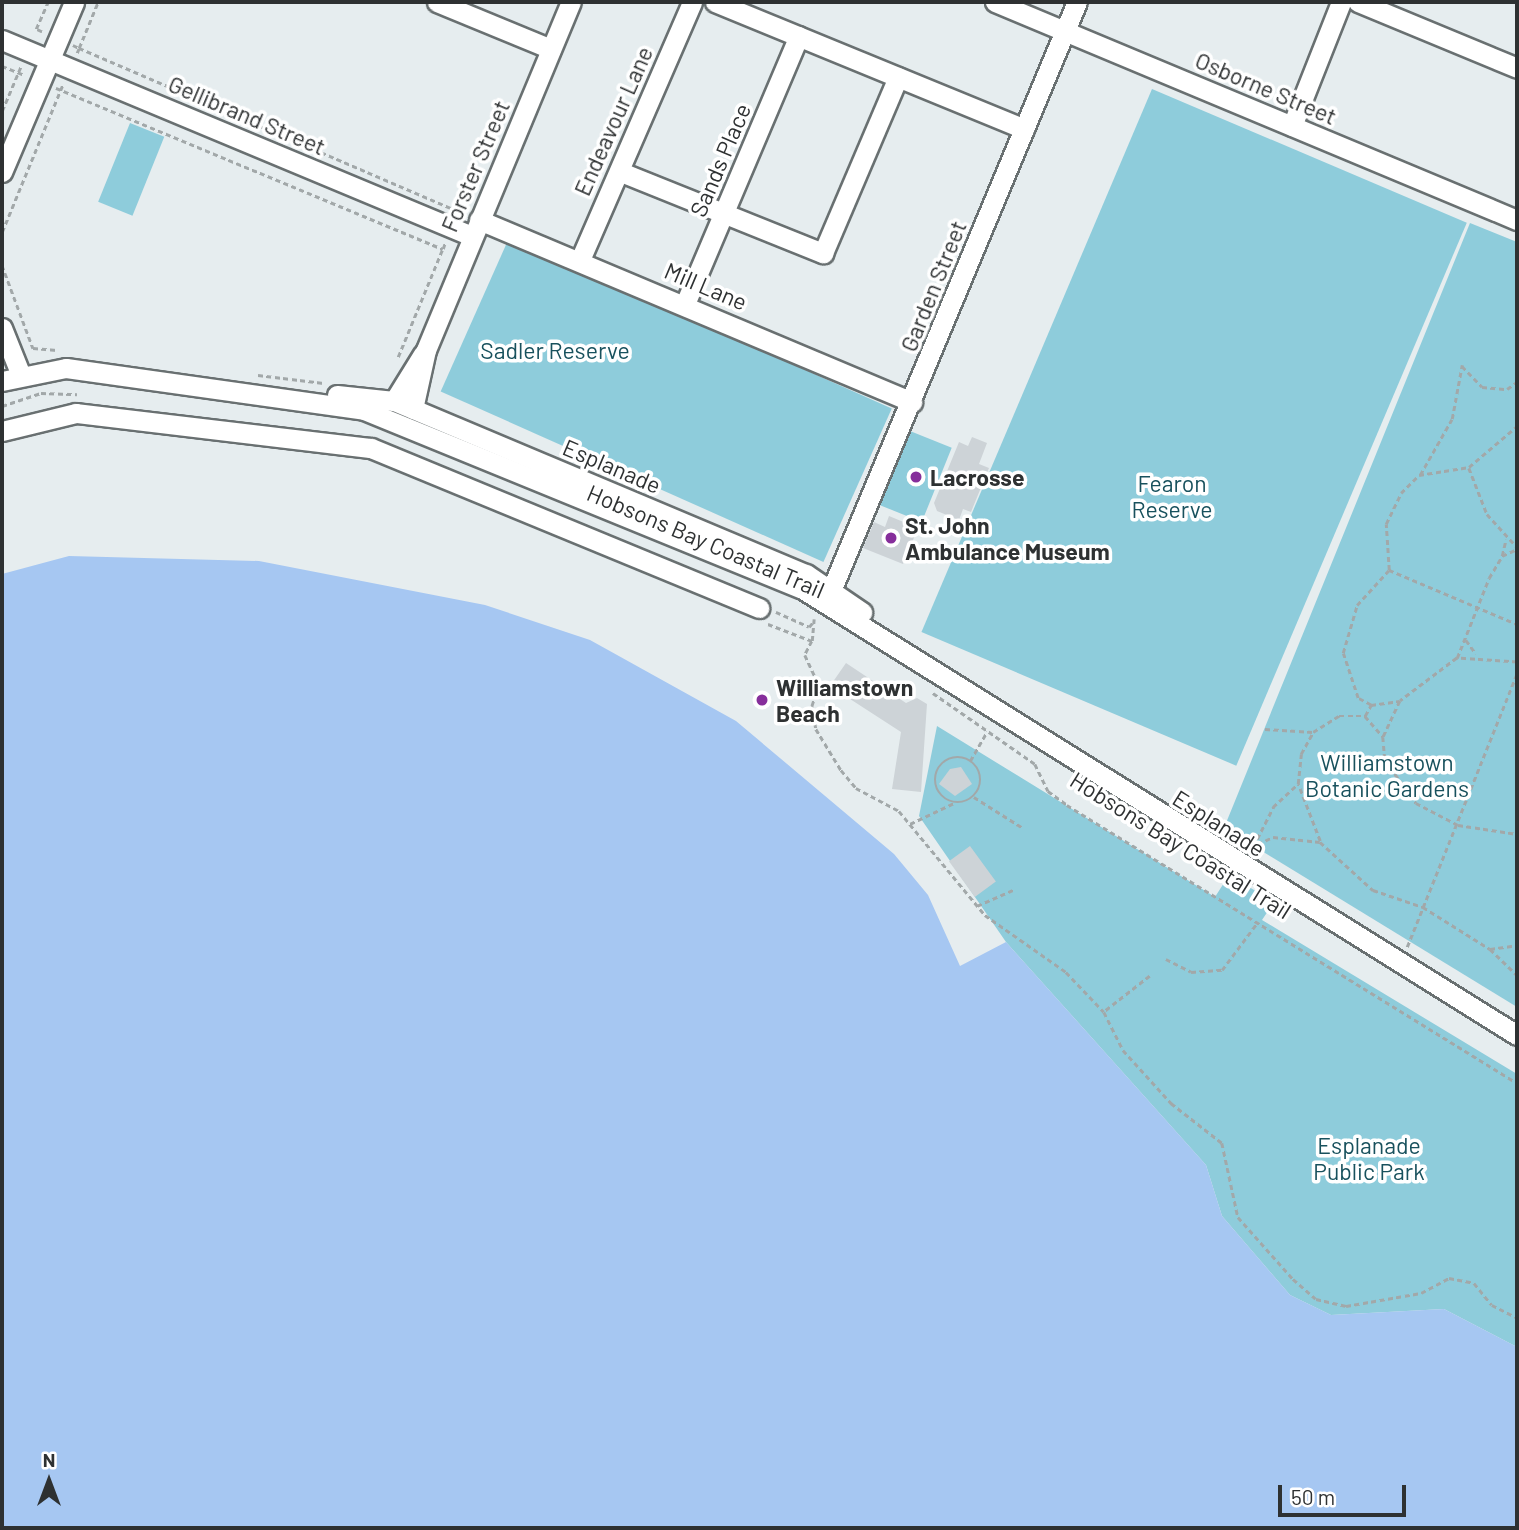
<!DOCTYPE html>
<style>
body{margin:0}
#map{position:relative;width:1519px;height:1530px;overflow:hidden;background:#e6edef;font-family:Barlow,sans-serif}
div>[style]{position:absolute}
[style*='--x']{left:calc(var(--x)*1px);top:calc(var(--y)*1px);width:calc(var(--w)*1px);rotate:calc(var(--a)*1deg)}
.green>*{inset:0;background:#8eccdb;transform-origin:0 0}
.water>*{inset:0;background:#a6c7f2}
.building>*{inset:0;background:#cdd3d7;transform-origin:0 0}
.path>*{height:2.5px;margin-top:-1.25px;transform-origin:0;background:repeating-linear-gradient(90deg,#a2a8a9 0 5px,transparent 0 8.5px)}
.path>.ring{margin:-1.25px;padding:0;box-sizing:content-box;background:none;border:2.5px solid #a2a8a9;border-radius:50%}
.roads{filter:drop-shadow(2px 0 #697071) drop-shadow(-2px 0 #697071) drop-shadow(0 2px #697071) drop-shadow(0 -2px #697071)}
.minor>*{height:19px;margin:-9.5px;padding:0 9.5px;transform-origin:9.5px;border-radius:9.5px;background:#fff}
.dots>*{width:19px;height:19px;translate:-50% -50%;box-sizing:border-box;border:4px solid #fff;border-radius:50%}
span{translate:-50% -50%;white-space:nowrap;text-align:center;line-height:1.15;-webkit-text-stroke:7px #fff;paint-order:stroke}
.street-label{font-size:23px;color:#2e3132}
.park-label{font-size:23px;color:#18515d}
.poi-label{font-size:23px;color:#2e3132;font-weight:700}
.left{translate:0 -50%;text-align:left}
.frame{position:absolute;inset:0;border:4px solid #2e3132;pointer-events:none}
.north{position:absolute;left:14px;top:1446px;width:70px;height:70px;-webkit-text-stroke:5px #fff;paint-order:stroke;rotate:0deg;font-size:19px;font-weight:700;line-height:28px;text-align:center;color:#2e3132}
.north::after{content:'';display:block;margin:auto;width:24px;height:32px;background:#2e3132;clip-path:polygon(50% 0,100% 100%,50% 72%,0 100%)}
.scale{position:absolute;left:1278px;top:1485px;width:128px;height:32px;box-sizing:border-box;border:4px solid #2e3132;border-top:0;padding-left:9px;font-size:21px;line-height:24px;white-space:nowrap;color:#2e3132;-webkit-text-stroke:5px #fff;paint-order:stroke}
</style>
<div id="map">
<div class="green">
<div style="left:1152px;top:89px;width:342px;height:590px;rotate:23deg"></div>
<div style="left:130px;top:123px;width:37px;height:85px;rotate:22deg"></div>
<div style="clip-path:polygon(1470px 223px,1517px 242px,1517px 1007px,1224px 828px)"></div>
<div style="left:509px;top:238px;width:419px;height:168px;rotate:24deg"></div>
<div style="left:910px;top:431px;width:45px;height:80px;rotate:22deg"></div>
<div style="clip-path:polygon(937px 726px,1215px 897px,1229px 875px,1274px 902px,1262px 920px,1517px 1074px,1517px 1347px,1444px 1309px,1331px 1315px,1290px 1295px,1222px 1216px,1206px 1165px,1006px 942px,919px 816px)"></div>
</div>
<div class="water">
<div style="clip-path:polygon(69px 556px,259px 561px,485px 605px,590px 640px,736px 721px,894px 854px,928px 895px,960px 966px,1006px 942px,1206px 1165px,1222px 1216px,1290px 1295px,1331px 1315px,1444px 1309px,1517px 1347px,1517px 1528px,2px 1528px,2px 574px)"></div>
</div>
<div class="building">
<div style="clip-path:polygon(972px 437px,987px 443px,979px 464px,989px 468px,971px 512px,963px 509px,959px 520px,937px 511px,934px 503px,959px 442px,968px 446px)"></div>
<div style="clip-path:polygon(889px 516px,918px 528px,903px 564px,863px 548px,874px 522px,885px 527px)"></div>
<div style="clip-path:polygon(846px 663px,906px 703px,917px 698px,927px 704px,921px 792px,892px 789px,901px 732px,830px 686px)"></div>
<div style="clip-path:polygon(961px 767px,972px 784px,955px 796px,939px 784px,950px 769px)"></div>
<div style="left:970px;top:846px;width:44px;height:26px;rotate:54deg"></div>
</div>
<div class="path">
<div style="--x:42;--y:32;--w:7;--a:-153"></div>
<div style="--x:36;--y:29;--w:30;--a:-66"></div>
<div style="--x:73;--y:45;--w:7;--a:27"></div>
<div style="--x:79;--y:48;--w:50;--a:-67.6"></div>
<div style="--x:77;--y:53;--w:5;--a:-68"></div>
<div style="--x:79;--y:48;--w:414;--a:23.3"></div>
<div style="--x:2;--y:66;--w:24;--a:22"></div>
<div style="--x:56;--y:88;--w:419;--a:22.6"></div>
<div style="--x:443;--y:249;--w:6;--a:-72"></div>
<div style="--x:2;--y:111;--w:49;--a:-67.1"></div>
<div style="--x:2;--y:232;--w:160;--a:-67.6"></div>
<div style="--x:2;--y:265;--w:89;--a:69.5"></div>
<div style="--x:33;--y:348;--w:24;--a:5"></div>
<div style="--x:398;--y:357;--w:116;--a:-67.6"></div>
<div style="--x:1462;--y:366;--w:29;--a:46"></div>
<div style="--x:1482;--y:387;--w:25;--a:5"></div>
<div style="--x:1507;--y:389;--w:12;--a:-35"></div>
<div style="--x:258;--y:375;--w:66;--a:6.9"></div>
<div style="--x:2;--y:406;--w:41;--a:-18.4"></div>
<div style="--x:41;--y:393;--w:36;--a:2"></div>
<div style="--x:1469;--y:468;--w:49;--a:68.6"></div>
<div style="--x:1487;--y:514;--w:45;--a:47.7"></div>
<div style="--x:1420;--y:475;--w:64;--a:-60.3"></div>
<div style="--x:1452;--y:419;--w:55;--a:-79.5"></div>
<div style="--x:1502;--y:556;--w:17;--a:-77"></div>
<div style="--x:1389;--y:570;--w:46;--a:-93.7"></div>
<div style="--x:1386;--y:524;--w:34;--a:-64"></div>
<div style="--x:1401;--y:493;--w:25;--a:-45"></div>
<div style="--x:1419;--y:475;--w:51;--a:-9.1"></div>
<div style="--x:1469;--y:467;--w:63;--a:-40.5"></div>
<div style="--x:1389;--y:570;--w:139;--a:22.9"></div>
<div style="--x:776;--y:612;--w:36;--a:24"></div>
<div style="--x:809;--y:627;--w:8;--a:-50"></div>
<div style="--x:768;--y:624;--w:47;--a:21.1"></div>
<div style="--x:812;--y:641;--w:22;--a:-85"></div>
<div style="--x:1466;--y:640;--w:17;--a:54"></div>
<div style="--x:812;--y:641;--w:16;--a:117"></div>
<div style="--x:805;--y:655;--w:33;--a:65"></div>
<div style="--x:819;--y:685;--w:22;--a:108"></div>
<div style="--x:812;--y:706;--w:23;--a:80"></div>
<div style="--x:816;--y:729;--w:48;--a:58.6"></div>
<div style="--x:841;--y:770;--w:23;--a:50"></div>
<div style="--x:856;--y:788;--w:49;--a:28.1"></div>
<div style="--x:899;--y:811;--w:135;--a:50.4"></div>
<div style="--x:985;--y:915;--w:99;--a:35.1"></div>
<div style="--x:1066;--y:972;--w:55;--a:46.5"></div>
<div style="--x:1457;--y:658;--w:86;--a:-68.2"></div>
<div style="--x:1489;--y:578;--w:26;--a:-59"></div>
<div style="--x:1502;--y:556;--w:17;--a:-25"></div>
<div style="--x:1517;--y:662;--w:60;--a:-176.2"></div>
<div style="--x:1457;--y:658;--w:71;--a:143"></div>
<div style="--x:1400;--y:701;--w:40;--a:115"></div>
<div style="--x:1383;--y:737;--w:23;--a:85"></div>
<div style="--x:1385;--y:760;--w:53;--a:54.2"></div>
<div style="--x:1416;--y:803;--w:47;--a:27.6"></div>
<div style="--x:1458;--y:825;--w:60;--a:8.7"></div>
<div style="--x:933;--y:693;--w:124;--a:34.8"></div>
<div style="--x:1035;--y:764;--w:30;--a:64"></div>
<div style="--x:1048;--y:791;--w:24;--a:36"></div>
<div style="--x:1067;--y:805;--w:529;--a:31.71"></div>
<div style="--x:1371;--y:705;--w:15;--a:-152"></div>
<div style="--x:1358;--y:698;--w:47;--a:-108.4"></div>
<div style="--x:1343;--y:653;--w:50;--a:-73.7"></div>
<div style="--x:1357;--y:605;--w:47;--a:-47.6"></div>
<div style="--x:1365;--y:716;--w:28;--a:49"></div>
<div style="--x:1265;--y:729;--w:48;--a:3.6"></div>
<div class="ring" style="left:935px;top:757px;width:43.5px;height:43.5px"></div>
<div style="--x:970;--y:761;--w:34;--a:-60"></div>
<div style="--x:974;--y:797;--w:58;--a:32.3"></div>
<div style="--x:910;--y:824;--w:49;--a:-25.5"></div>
<div style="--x:1257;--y:839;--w:36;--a:-63"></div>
<div style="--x:1273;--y:807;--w:34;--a:-43"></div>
<div style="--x:1320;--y:841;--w:61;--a:-111.1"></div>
<div style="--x:1298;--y:784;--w:30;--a:-84"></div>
<div style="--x:1301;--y:754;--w:25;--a:-61"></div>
<div style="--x:1313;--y:732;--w:31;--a:-32"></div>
<div style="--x:1339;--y:716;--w:26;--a:0"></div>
<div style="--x:1365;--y:716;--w:13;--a:-61"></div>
<div style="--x:1371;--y:705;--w:29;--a:-8"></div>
<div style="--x:1250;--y:848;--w:25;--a:-26"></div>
<div style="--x:1273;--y:837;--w:47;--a:6.1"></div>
<div style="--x:1320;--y:842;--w:72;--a:42.2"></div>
<div style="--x:1373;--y:890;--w:53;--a:18.8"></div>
<div style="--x:1423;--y:907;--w:79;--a:32.1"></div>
<div style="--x:1490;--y:949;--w:37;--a:44"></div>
<div style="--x:977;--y:906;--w:42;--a:-24.1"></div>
<div style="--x:1407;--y:947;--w:294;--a:-68.1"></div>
<div style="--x:1490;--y:949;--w:27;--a:-8"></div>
<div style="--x:1166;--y:959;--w:28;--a:27"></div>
<div style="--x:1191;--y:972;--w:31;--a:-4"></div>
<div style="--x:1222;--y:970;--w:59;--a:-53.3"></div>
<div style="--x:1150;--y:976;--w:58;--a:142"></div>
<div style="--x:1104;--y:1012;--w:42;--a:63.4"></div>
<div style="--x:1123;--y:1050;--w:72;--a:47.8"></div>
<div style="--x:1171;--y:1103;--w:65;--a:38.1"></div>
<div style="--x:1222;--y:1143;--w:76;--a:77.8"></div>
<div style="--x:1238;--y:1217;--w:83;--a:48.4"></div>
<div style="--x:1293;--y:1279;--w:30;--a:41"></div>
<div style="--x:1316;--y:1299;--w:31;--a:13"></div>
<div style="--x:1346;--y:1306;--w:76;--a:-9.8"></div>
<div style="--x:1421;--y:1293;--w:32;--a:-28"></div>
<div style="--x:1449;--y:1278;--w:25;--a:11"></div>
<div style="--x:1474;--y:1283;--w:28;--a:51"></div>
<div style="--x:1492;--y:1305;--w:28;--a:27"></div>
</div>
<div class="roads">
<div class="minor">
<div style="--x:437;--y:2;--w:123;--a:22.4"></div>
<div style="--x:715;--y:2;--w:334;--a:22.3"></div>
<div style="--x:995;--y:2;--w:566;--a:22.67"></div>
<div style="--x:1358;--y:2;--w:172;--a:22.5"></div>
<div style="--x:2;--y:40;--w:509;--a:22.64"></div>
<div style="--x:1292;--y:126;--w:133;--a:-68.4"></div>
<div style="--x:2;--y:172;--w:185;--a:-67"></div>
<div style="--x:621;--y:172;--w:218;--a:21.9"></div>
<div style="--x:823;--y:253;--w:191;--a:-66.9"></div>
<div style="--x:479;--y:220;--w:470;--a:22.8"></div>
<div style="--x:580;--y:260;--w:281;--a:-66.5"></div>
<div style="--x:685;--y:304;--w:291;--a:-67"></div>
<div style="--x:2;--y:328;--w:48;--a:68.2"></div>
<div style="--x:2;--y:381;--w:65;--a:-11.5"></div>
<div style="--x:66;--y:368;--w:301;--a:8"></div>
<div style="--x:364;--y:410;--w:472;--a:22.2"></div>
<div style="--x:801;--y:588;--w:844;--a:31.98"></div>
<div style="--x:337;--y:395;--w:57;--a:6"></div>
<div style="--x:394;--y:401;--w:447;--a:22.8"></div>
<div style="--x:806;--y:574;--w:68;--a:34.2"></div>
<div style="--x:394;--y:401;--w:55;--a:-58.3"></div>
<div style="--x:413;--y:409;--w:60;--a:-77.6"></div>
<div style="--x:426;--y:350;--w:377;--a:-67.4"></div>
<div style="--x:2;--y:431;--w:76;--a:-13.7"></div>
<div style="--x:76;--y:413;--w:297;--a:6.8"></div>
<div style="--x:371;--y:448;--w:420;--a:22.4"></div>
<div style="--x:828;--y:598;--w:646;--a:-67.33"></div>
</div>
</div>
<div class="dots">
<div style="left:916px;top:477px;background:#862e9b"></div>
<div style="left:891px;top:538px;background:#862e9b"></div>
<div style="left:762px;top:700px;background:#862e9b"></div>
</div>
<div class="street-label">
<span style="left:1266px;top:88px;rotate:23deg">Osborne Street</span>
<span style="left:247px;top:115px;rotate:23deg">Gellibrand Street</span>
<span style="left:613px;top:121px;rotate:-66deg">Endeavour Lane</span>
<span style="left:720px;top:160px;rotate:-67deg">Sands Place</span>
<span style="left:475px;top:166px;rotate:-67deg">Forster Street</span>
<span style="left:706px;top:286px;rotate:23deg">Mill Lane</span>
<span style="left:933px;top:286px;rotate:-68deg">Garden Street</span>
<span style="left:612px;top:466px;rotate:23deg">Esplanade</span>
<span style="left:706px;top:541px;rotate:23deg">Hobsons Bay Coastal Trail</span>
<span style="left:1219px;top:823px;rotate:32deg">Esplanade</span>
<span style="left:1181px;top:845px;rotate:32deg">Hobsons Bay Coastal Trail</span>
</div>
<div class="park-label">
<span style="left:555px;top:350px">Sadler Reserve</span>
<span style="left:1172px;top:496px">Fearon<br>Reserve</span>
<span style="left:1387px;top:775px">Williamstown<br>Botanic Gardens</span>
<span style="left:1369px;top:1158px">Esplanade<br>Public Park</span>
</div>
<div class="poi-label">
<span class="left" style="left:930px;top:477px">Lacrosse</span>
<span class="left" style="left:905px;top:538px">St. John<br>Ambulance Museum</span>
<span class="left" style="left:776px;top:700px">Williamstown<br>Beach</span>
</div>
<div class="frame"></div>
<div class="north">N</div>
<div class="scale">50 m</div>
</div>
